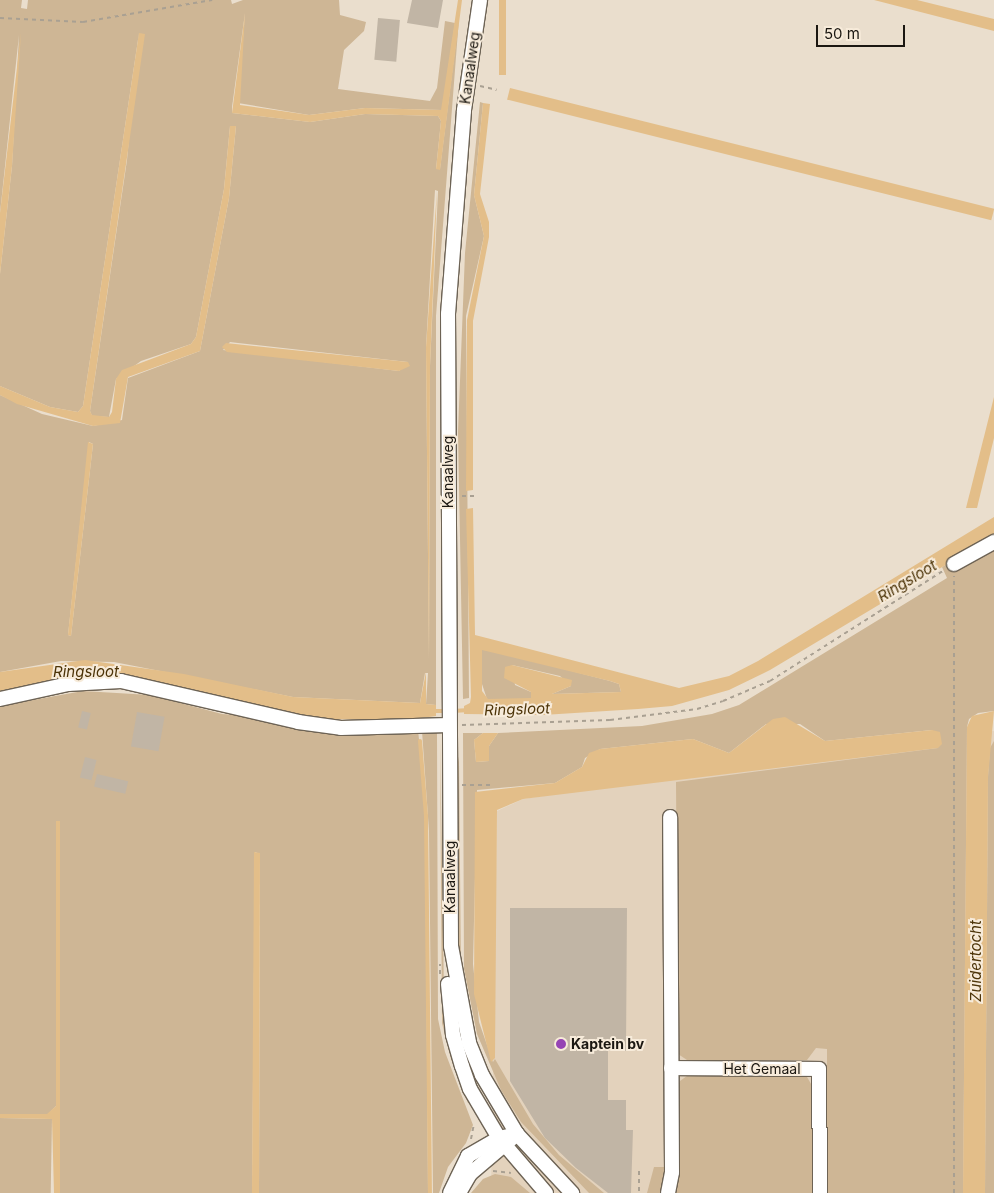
<!DOCTYPE html>
<style>
body{margin:0}
#map{position:relative;width:994px;height:1193px;overflow:hidden;background:#eadecd;font-family:Inter,sans-serif}
div>[style]{position:absolute}
[style*='--x']{left:calc(var(--x)*1px);top:calc(var(--y)*1px);width:calc(var(--w)*1px);rotate:calc(var(--a)*1deg)}
.built>*{inset:0;background:#e3d2bc}
.green>*{inset:0;background:#ceb695;transform-origin:0 0}
.water>*{inset:0;background:#e3be89;transform-origin:0 0}
.stream>*{height:4px;margin:-2px;padding:0 2px;transform-origin:2px;border-radius:2px;background:#e3be89}
.building>*{inset:0;background:#c1b5a5;transform-origin:0 0}
.path>*{height:2px;margin-top:-1px;transform-origin:0;background:repeating-linear-gradient(90deg,#a9a092 0 4px,transparent 0 8px)}
.roads{filter:drop-shadow(1px 0 #6d6355) drop-shadow(-1px 0 #6d6355) drop-shadow(0 1px #6d6355) drop-shadow(0 -1px #6d6355)}
.minor>*{height:14px;margin:-7px;padding:0 7px;transform-origin:7px;border-radius:7px;background:#fff}
.dots>*{width:14px;height:14px;translate:-50% -50%;box-sizing:border-box;border:2px solid #f7ebda;border-radius:50%}
span{translate:-50% -50%;white-space:nowrap;text-align:center;line-height:1.15;-webkit-text-stroke:4px #f7ebda;paint-order:stroke}
.street-label{font-size:14px;color:#1b1711}
.poi-label{font-size:14px;color:#1b1711;font-weight:700}
.left{translate:0 -50%;text-align:left}
.water-label{font-size:15px;color:#4d3408;font-style:italic}
.scale{position:absolute;left:816px;top:25px;width:89px;height:22px;box-sizing:border-box;border:2px solid #1b1711;border-top:0;padding-left:6px;font-size:15px;line-height:18px;white-space:nowrap;color:#1b1711;-webkit-text-stroke:4px #f7ebda;paint-order:stroke}
</style>
<div id="map">
<div class="built">
<div style="clip-path:polygon(994px 731px,994px 1193px,491px 1193px,497px 811px,523px 799px)"></div>
</div>
<div class="green">
<div style="clip-path:polygon(evenodd,0 0,22px 0,21px 8px,27px 9px,28px 0,231px 0,232px 4px,243px 0,339px 0,340px 15px,366px 22px,364px 31px,344px 50px,338px 89px,430px 101px,437px 88px,445px 21px,455px 23px,442px 110px,365px 108px,309px 115px,238px 103px,245px 13px,232px 107px,232px 113px,310px 122px,365px 114px,438px 116px,441px 121px,436px 169px,440px 169px,459px 18px,436px 316px,436px 705px,426px 704px,428px 673px,425px 673px,420px 703px,293px 697px,114px 662px,61px 661px,0 672px,0 395px,42px 414px,93px 426px,122px 420px,128px 378px,200px 351px,229px 198px,236px 126px,230px 126px,224px 189px,196px 337px,191px 344px,141px 361px,116px 379px,109px 417px,92px 416px,90px 411px,127px 160px,139px 33px,83px 406px,78px 412px,50px 407px,0 386px,0 274px,12px 166px,19px 35px,0 213px,0 0,435px 190px,438px 191px,430px 366px,429px 660px,426px 347px,435px 190px,0 0,230px 342px,238px 343px,408px 362px,399px 371px,223px 350px,230px 342px,0 0,89px 442px,93px 444px,71px 636px,68px 635px,89px 442px)"></div>
<div style="clip-path:polygon(480px 102px,483px 103px,474px 195px,484px 236px,466px 316px,469px 698px,463px 699px,458px 432px,465px 253px)"></div>
<div style="clip-path:polygon(994px 536px,994px 711px,978px 713px,969px 719px,967px 727px,963px 1193px,827px 1193px,827px 1049px,816px 1048px,807px 1060px,687px 1060px,678px 1054px,676px 782px,938px 748px,932px 730px,825px 741px,800px 724px,766px 724px,729px 753px,693px 739px,600px 749px,585px 758px,582px 767px,555px 783px,477px 790px,473px 964px,479px 1022px,493px 1062px,495px 1059px,533px 1124px,559px 1155px,604px 1193px,589px 1193px,521px 1122px,501px 1090px,477px 1034px,464px 969px,463px 733px,483px 733px,474px 740px,476px 762px,489px 761px,489px 746px,498px 733px,642px 726px,712px 714px,739px 705px,947px 578px,942px 567px)"></div>
<div style="clip-path:polygon(487px 649px,610px 681px,619px 684px,621px 692px,552px 694px,571px 686px,560px 676px,512px 665px,515px 685px,531px 692px,531px 699px,487px 699px,481px 681px,482px 650px)"></div>
<div style="clip-path:polygon(83px 691px,150px 695px,222px 714px,418px 730px,425px 797px,428px 1193px,259px 1193px,260px 854px,255px 852px,252px 1193px,60px 1193px,60px 821px,56px 821px,56px 1106px,48px 1114px,0 1114px,0 706px)"></div>
<div style="clip-path:polygon(422px 731px,437px 732px,438px 1019px,445px 1052px,473px 1125px,466px 1143px,448px 1167px,439px 1193px,433px 1193px,429px 831px)"></div>
<div style="clip-path:polygon(440px 740px,444px 994px,473px 1100px,468px 1103px,451px 1059px,442px 1023px)"></div>
<div style="clip-path:polygon(455px 740px,459px 762px,461px 969px,469px 1020px,494px 1089px,471px 1033px,459px 970px)"></div>
<div style="clip-path:polygon(994px 741px,994px 1193px,985px 1193px,988px 777px,990px 748px)"></div>
<div style="clip-path:polygon(691px 1073px,807px 1077px,814px 1089px,813px 1193px,675px 1193px,677px 1092px,680px 1081px)"></div>
<div style="left:0;top:1118px;width:52px;height:75px;rotate:1deg"></div>
<div style="clip-path:polygon(654px 1167px,665px 1167px,664px 1186px,661px 1193px,647px 1193px)"></div>
<div style="clip-path:polygon(495px 1174px,511px 1177px,530px 1193px,471px 1193px,483px 1179px)"></div>
</div>
<div class="water">
<div style="clip-path:polygon(458px 0,462px 0,440px 170px,436px 169px,441px 121px,438px 116px,365px 114px,310px 122px,232px 113px,245px 13px,240px 105px,309px 115px,365px 108px,441px 110px)"></div>
<div style="left:499px;top:0;width:7px;height:75px"></div>
<div style="clip-path:polygon(874px 0,917px 0,994px 19px,994px 31px)"></div>
<div style="clip-path:polygon(21px 33px,12px 166px,0 274px,0 213px)"></div>
<div style="clip-path:polygon(139px 33px,145px 34px,90px 411px,92px 415px,109px 417px,112px 412px,116px 379px,122px 370px,191px 344px,196px 337px,224px 189px,230px 126px,236px 126px,229px 198px,200px 351px,128px 377px,120px 423px,93px 426px,17px 404px,0 395px,0 386px,50px 407px,78px 412px,83px 406px)"></div>
<div style="left:510px;top:88px;width:499px;height:12px;rotate:14deg"></div>
<div style="clip-path:polygon(483px 103px,490px 104px,480px 194px,489px 222px,489px 237px,473px 321px,473px 490px,466px 491px,467px 320px,484px 236px,474px 195px)"></div>
<div style="clip-path:polygon(437px 190px,430px 366px,429px 660px,426px 347px)"></div>
<div style="clip-path:polygon(226px 343px,408px 362px,410px 366px,399px 371px,227px 352px,222px 347px)"></div>
<div style="clip-path:polygon(994px 397px,994px 438px,977px 508px,966px 508px)"></div>
<div style="clip-path:polygon(88px 442px,93px 444px,71px 636px,68px 635px)"></div>
<div style="clip-path:polygon(evenodd,473px 508px,475px 635px,679px 688px,729px 676px,758px 661px,994px 517px,994px 536px,770px 670px,729px 690px,672px 706px,638px 709px,543px 715px,464px 714px,464px 706px,470px 703px,471px 697px,466px 509px,473px 508px,482px 650px,610px 681px,619px 684px,621px 692px,552px 694px,571px 686px,572px 680px,512px 665px,505px 667px,504px 678px,531px 692px,531px 698px,488px 699px,482px 691px,482px 650px)"></div>
<div style="clip-path:polygon(85px 660px,184px 674px,293px 697px,420px 703px,426px 672px,426px 704px,436px 705px,436px 716px,408px 720px,317px 719px,170px 688px,54px 680px,0 691px,0 672px)"></div>
<div style="clip-path:polygon(994px 711px,988px 777px,985px 1193px,963px 1193px,967px 727px,972px 716px)"></div>
<div style="clip-path:polygon(785px 717px,825px 741px,932px 730px,940px 732px,942px 744px,938px 748px,523px 799px,497px 810px,495px 1058px,491px 1062px,474px 994px,475px 792px,555px 783px,582px 767px,589px 753px,600px 749px,693px 739px,729px 753px,773px 719px)"></div>
<div style="clip-path:polygon(483px 733px,498px 733px,489px 746px,489px 761px,476px 762px,474px 740px)"></div>
<div style="clip-path:polygon(56px 821px,60px 821px,60px 1193px,54px 1193px,52px 1119px,0 1118px,0 1114px,47px 1114px,56px 1106px)"></div>
<div style="clip-path:polygon(254px 852px,260px 853px,259px 1193px,252px 1193px)"></div>
</div>
<div class="stream">
<div style="--x:431;--y:711;--w:15;--a:0"></div>
<div style="--x:453;--y:711;--w:16;--a:-4"></div>
<div style="--x:420;--y:741;--w:75;--a:85.4"></div>
<div style="--x:426;--y:816;--w:377;--a:89.4"></div>
</div>
<div class="building">
<div style="clip-path:polygon(412px 0,443px 0,438px 28px,407px 23px)"></div>
<div style="left:378px;top:18px;width:22px;height:42px;rotate:5deg"></div>
<div style="left:82px;top:711px;width:9px;height:17px;rotate:13deg"></div>
<div style="left:137px;top:712px;width:28px;height:35px;rotate:10deg"></div>
<div style="left:85px;top:757px;width:12px;height:21px;rotate:14deg"></div>
<div style="left:97px;top:774px;width:32px;height:13px;rotate:13deg"></div>
<div style="clip-path:polygon(510px 908px,627px 908px,626px 1051px,608px 1051px,608px 1100px,626px 1100px,626px 1130px,633px 1130px,631px 1193px,608px 1193px,576px 1168px,545px 1138px,510px 1081px)"></div>
</div>
<div class="path">
<div style="--x:0;--y:18;--w:83;--a:2.8"></div>
<div style="--x:83;--y:22;--w:131;--a:-9.7"></div>
<div style="--x:480;--y:86;--w:17;--a:13"></div>
<div style="--x:462;--y:496;--w:13;--a:0"></div>
<div style="--x:462;--y:725;--w:148;--a:-1.9"></div>
<div style="--x:610;--y:720;--w:88;--a:-7.2"></div>
<div style="--x:697;--y:709;--w:27;--a:-17"></div>
<div style="--x:723;--y:701;--w:51;--a:-23.1"></div>
<div style="--x:770;--y:681;--w:206;--a:-32.5"></div>
<div style="--x:462;--y:785;--w:32;--a:0"></div>
<div style="--x:440;--y:974;--w:10;--a:-90"></div>
<div style="--x:471;--y:1139;--w:16;--a:-79"></div>
<div style="--x:493;--y:1171;--w:18;--a:6"></div>
<div style="--x:639;--y:1171;--w:22;--a:90"></div>
<div style="--x:954;--y:1193;--w:617;--a:-90"></div>
</div>
<div class="roads">
<div class="minor">
<div style="--x:954;--y:564;--w:46;--a:-28.8"></div>
<div style="--x:0;--y:699;--w:70;--a:-12.4"></div>
<div style="--x:68;--y:684;--w:53;--a:-3.2"></div>
<div style="--x:121;--y:681;--w:182;--a:13"></div>
<div style="--x:298;--y:722;--w:43;--a:7.9"></div>
<div style="--x:341;--y:728;--w:108;--a:-1.6"></div>
<div style="--x:448;--y:984;--w:51;--a:84.4"></div>
<div style="--x:453;--y:1035;--w:32;--a:74"></div>
<div style="--x:462;--y:1066;--w:24;--a:71"></div>
<div style="--x:470;--y:1089;--w:57;--a:59.4"></div>
<div style="--x:499;--y:1138;--w:36;--a:150"></div>
<div style="--x:468;--y:1156;--w:41;--a:115.9"></div>
<div style="--x:671;--y:1068;--w:148;--a:0.4"></div>
<div style="--x:819;--y:1069;--w:124;--a:89.5"></div>
<div style="--x:459;--y:1193;--w:22;--a:-60"></div>
<div style="--x:470;--y:1174;--w:62;--a:-40.4"></div>
<div style="--x:517;--y:1134;--w:69;--a:-120.7"></div>
<div style="--x:482;--y:1075;--w:35;--a:-112"></div>
<div style="--x:469;--y:1042;--w:98;--a:-100.6"></div>
<div style="--x:451;--y:946;--w:632;--a:-90.27"></div>
<div style="--x:448;--y:314;--w:205;--a:-85.5"></div>
<div style="--x:464;--y:110;--w:111;--a:-81.7"></div>
<div style="--x:546;--y:1193;--w:72;--a:-130.5"></div>
<div style="--x:499;--y:1138;--w:18;--a:-13"></div>
<div style="--x:517;--y:1134;--w:81;--a:47"></div>
<div style="--x:668;--y:1193;--w:21;--a:-79"></div>
<div style="--x:672;--y:1172;--w:355;--a:-90.3"></div>
</div>
</div>
<div class="dots">
<div style="left:561px;top:1044px;background:#9544b4"></div>
</div>
<div class="street-label">
<span style="left:470px;top:68px;rotate:-82deg">Kanaalweg</span>
<span style="left:448px;top:472px;rotate:-90deg">Kanaalweg</span>
<span style="left:450px;top:877px;rotate:-90deg">Kanaalweg</span>
<span style="left:762px;top:1069px">Het Gemaal</span>
</div>
<div class="poi-label">
<span class="left" style="left:571px;top:1044px">Kaptein bv</span>
</div>
<div class="water-label">
<span style="left:907px;top:581px;rotate:-31deg">Ringsloot</span>
<span style="left:86px;top:672px">Ringsloot</span>
<span style="left:517px;top:709px;rotate:-2deg">Ringsloot</span>
<span style="left:976px;top:961px;rotate:-90deg">Zuidertocht</span>
</div>
<div class="scale">50 m</div>
</div>
